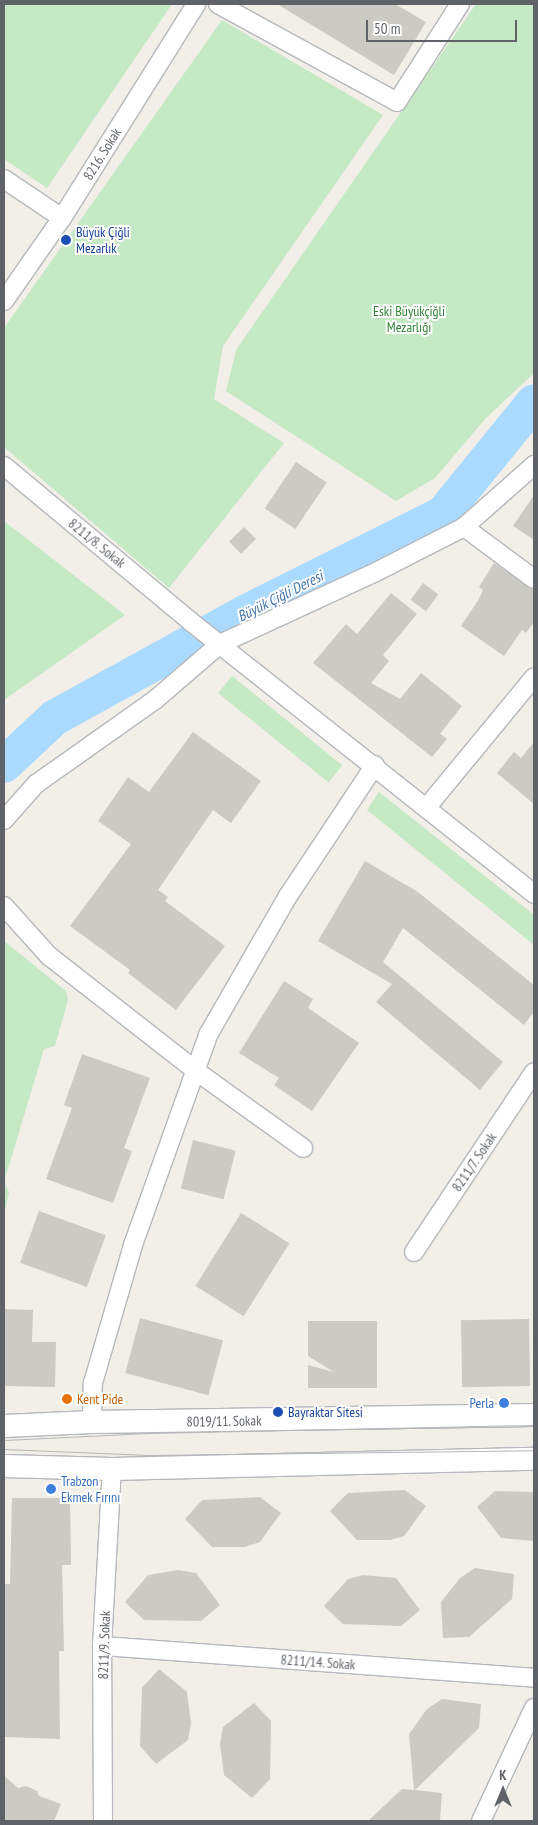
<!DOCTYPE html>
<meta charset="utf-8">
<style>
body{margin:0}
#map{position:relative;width:538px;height:1825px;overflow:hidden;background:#f1efe8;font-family:"PT Sans Narrow",sans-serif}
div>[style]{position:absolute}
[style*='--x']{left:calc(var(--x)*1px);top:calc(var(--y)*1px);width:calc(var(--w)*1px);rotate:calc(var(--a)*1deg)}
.green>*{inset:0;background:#c5e8c5;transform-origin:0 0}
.river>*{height:36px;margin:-18px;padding:0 18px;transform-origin:18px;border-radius:18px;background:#aadaff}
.building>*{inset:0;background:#cccac5;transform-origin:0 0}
.roads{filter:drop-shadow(1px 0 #b5b8bc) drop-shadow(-1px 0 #b5b8bc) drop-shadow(0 1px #b5b8bc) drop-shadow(0 -1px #b5b8bc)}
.minor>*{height:18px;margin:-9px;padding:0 9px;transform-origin:9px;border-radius:9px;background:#fff}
.tertiary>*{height:22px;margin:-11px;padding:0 11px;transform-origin:11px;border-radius:11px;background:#fff}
.tram>*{height:1px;margin:-0.5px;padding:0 0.5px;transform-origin:0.5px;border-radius:0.5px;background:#b6b7b8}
.dots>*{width:14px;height:14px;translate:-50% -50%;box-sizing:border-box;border:2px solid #fff;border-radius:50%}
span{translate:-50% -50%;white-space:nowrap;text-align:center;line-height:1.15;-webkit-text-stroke:4px #fff;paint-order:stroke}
.street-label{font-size:14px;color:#5f6368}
.transit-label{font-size:14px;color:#164399}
.left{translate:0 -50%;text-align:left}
.park-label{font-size:14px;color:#348238}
.food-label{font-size:14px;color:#c56008}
.shop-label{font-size:14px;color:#366cbe}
.right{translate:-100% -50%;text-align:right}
.water-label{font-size:15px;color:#4174aa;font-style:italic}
.frame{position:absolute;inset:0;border:5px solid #5f6368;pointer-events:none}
.north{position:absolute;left:478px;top:1765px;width:50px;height:50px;-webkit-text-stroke:4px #fff;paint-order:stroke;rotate:0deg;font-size:14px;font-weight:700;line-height:20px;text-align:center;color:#5f6368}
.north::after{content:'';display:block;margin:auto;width:18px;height:22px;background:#5f6368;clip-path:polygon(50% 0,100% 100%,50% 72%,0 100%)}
.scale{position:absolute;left:366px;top:20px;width:151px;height:22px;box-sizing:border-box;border:2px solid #5f6368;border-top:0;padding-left:6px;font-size:15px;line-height:18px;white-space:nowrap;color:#5f6368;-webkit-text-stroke:4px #fff;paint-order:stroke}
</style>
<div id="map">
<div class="green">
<div style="clip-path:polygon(4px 4px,172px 4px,47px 188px,4px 159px)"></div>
<div style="clip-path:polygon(476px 4px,534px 4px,534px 373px,486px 418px,435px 478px,396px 501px,226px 391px,236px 350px)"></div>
<div style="clip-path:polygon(222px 20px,383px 115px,223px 346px,214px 399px,284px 443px,169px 588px,4px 447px,4px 328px)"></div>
<div style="clip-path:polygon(4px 521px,125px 615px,4px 700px)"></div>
<div style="left:232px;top:676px;width:142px;height:22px;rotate:39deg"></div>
<div style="clip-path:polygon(379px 792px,534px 915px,534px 945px,367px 810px)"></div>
<div style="clip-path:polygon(4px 941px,66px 991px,68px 1000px,55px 1046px,44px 1049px,17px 1139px,4px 1182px,9px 1192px,4px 1215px)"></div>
</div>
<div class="river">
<div style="--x:4;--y:765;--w:69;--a:-43.2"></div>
<div style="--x:54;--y:718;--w:218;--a:-28.8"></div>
<div style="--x:245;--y:613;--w:221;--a:-26.6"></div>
<div style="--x:443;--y:514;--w:144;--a:-50.9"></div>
</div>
<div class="building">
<div style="clip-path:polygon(277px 4px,395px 4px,426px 22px,394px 75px)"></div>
<div style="left:296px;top:462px;width:37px;height:56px;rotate:34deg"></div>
<div style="clip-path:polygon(534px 495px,534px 540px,513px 526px)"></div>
<div style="left:244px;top:527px;width:17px;height:21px;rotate:45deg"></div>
<div style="clip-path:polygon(494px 563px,534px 589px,534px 622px,526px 633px,522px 630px,504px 656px,461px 626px,479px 599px,483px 590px,479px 587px)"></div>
<div style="left:423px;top:583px;width:19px;height:21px;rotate:36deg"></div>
<div style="clip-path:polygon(391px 593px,417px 614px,383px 655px,389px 661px,371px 683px,400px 699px,421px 673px,462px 706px,440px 734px,447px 739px,432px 757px,313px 663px,346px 624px,357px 634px)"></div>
<div style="clip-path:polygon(193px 732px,261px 781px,231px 823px,213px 810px,158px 890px,168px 897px,165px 901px,225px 946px,176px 1010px,128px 973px,130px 970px,70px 926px,131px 844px,98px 821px,128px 777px,149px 792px)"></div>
<div style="clip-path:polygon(534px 742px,534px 804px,497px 773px,514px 752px,521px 758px)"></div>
<div style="clip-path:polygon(365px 861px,418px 892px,534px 985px,534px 1012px,524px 1025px,403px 928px,383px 962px,503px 1062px,480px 1090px,376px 1002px,392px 984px,318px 941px)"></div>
<div style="clip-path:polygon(284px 981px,313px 999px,308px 1008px,359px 1043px,312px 1111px,274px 1085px,279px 1078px,239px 1053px)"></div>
<div style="clip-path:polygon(82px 1054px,150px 1078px,124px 1148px,132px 1151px,113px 1203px,46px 1179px,72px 1108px,64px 1105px)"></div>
<div style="left:193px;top:1140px;width:44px;height:50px;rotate:14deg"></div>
<div style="left:39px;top:1211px;width:71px;height:55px;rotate:20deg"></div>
<div style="left:241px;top:1213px;width:57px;height:86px;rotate:32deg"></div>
<div style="clip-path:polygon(4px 1309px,33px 1310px,32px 1342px,56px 1342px,55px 1387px,4px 1386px)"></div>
<div style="left:140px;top:1318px;width:86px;height:57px;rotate:15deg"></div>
<div style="left:529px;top:1319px;width:67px;height:68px;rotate:89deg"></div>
<div style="clip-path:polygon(308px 1321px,377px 1321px,377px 1388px,308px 1388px,308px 1365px,334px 1372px,308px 1356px)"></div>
<div style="clip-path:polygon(405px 1490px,426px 1506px,404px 1536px,390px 1540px,357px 1540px,330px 1511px,348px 1493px)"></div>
<div style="clip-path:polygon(495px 1491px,534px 1492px,534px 1541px,501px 1538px,477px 1507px)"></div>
<div style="clip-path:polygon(260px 1497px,281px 1513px,260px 1542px,245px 1547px,212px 1547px,185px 1519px,202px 1500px)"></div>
<div style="clip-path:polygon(12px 1498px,70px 1498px,71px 1565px,62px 1565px,64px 1651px,59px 1651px,60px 1739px,4px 1737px,5px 1584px,10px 1584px)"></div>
<div style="clip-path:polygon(475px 1568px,514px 1574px,512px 1599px,469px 1637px,443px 1638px,441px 1602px,460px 1578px)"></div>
<div style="clip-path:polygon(178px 1570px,196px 1573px,220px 1605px,201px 1621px,144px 1620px,125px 1602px,148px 1575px)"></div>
<div style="clip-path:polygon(363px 1575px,396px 1578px,420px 1610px,401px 1626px,343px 1624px,324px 1606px,348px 1579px)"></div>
<div style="clip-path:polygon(159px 1669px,187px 1692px,191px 1723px,188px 1740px,156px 1764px,140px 1746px,142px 1688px)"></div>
<div style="clip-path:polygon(442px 1699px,481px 1704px,479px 1728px,415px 1790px,442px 1793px,440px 1821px,368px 1821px,402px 1789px,414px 1790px,409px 1734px,427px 1709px)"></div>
<div style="clip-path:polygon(254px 1703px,271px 1721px,270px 1779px,252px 1798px,224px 1775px,220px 1744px,223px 1727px)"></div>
<div style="clip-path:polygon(4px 1776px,18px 1788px,26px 1786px,37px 1791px,39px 1796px,61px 1804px,54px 1821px,4px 1821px)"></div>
</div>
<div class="roads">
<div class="minor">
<div style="--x:218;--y:4;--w:204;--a:28.7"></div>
<div style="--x:397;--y:102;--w:117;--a:-57.3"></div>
<div style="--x:4;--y:179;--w:70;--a:33.9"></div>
<div style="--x:4;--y:301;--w:101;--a:-55.1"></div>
<div style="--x:62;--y:218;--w:252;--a:-57.9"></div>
<div style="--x:4;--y:466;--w:242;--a:39.8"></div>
<div style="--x:190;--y:621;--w:439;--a:38.4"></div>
<div style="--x:464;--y:527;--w:87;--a:36.6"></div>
<div style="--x:427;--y:807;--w:168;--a:-50.5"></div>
<div style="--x:4;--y:820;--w:48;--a:-48.4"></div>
<div style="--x:36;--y:784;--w:147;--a:-35.3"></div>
<div style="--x:156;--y:699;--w:84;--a:-40.7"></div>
<div style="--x:220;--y:644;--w:172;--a:-24.8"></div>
<div style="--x:376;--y:572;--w:99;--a:-27.1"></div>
<div style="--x:464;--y:527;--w:94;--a:-41.5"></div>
<div style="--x:4;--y:906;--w:67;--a:48"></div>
<div style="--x:49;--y:956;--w:187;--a:38"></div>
<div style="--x:196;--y:1071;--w:132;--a:35.7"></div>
<div style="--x:414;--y:1252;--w:216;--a:-56.3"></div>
<div style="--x:92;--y:1422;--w:39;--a:-89"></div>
<div style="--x:93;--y:1383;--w:144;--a:-73.8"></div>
<div style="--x:133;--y:1245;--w:223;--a:-70.3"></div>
<div style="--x:208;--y:1035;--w:160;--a:-60.1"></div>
<div style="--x:288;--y:896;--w:157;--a:-56.4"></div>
<div style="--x:102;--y:1646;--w:433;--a:4.2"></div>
<div style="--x:103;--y:1821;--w:175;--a:-90.3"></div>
<div style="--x:102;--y:1646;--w:177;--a:-86.8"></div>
<div style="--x:481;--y:1821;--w:125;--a:-64.9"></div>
</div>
<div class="tertiary">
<div style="--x:4;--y:1426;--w:88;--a:-2.6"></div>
<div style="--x:92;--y:1422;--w:442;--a:-0.9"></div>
<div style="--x:4;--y:1466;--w:108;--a:1.6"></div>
<div style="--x:112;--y:1469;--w:422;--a:-1.4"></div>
</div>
</div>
<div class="tram">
<div style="--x:4;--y:1440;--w:145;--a:-2.8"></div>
<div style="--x:149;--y:1433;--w:385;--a:-1.2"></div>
<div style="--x:4;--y:1449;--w:145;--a:2.4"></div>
<div style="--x:149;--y:1455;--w:385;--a:-0.7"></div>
</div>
<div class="dots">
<div style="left:66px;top:240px;background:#1a4fb4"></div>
<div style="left:67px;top:1399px;background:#e8710a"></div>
<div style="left:504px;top:1403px;background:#3f7fe0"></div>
<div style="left:278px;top:1412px;background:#1a4fb4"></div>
<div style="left:51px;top:1489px;background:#3f7fe0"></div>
</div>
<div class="street-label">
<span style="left:102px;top:154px;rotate:-58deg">8216. Sokak</span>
<span style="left:97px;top:543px;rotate:39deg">8211/8. Sokak</span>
<span style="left:474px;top:1162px;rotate:-56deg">8211/7. Sokak</span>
<span style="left:224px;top:1421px;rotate:-1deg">8019/11. Sokak</span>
<span style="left:104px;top:1645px;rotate:-88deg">8211/9. Sokak</span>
<span style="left:318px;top:1662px;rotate:4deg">8211/14. Sokak</span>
</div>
<div class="transit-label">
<span class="left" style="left:76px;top:240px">Büyük Çiğli<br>Mezarlık</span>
<span class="left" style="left:288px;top:1412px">Bayraktar Sitesi</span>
</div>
<div class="park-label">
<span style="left:409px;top:319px">Eski Büyükçiğli<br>Mezarlığı</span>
</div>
<div class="food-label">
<span class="left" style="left:77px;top:1399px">Kent Pide</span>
</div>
<div class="shop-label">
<span class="right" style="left:494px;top:1403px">Perla</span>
<span class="left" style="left:61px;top:1489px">Trabzon<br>Ekmek Fırını</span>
</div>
<div class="water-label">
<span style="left:280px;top:596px;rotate:-27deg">Büyük Çiğli Deresi</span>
</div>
<div class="frame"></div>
<div class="north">K</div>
<div class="scale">50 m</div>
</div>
